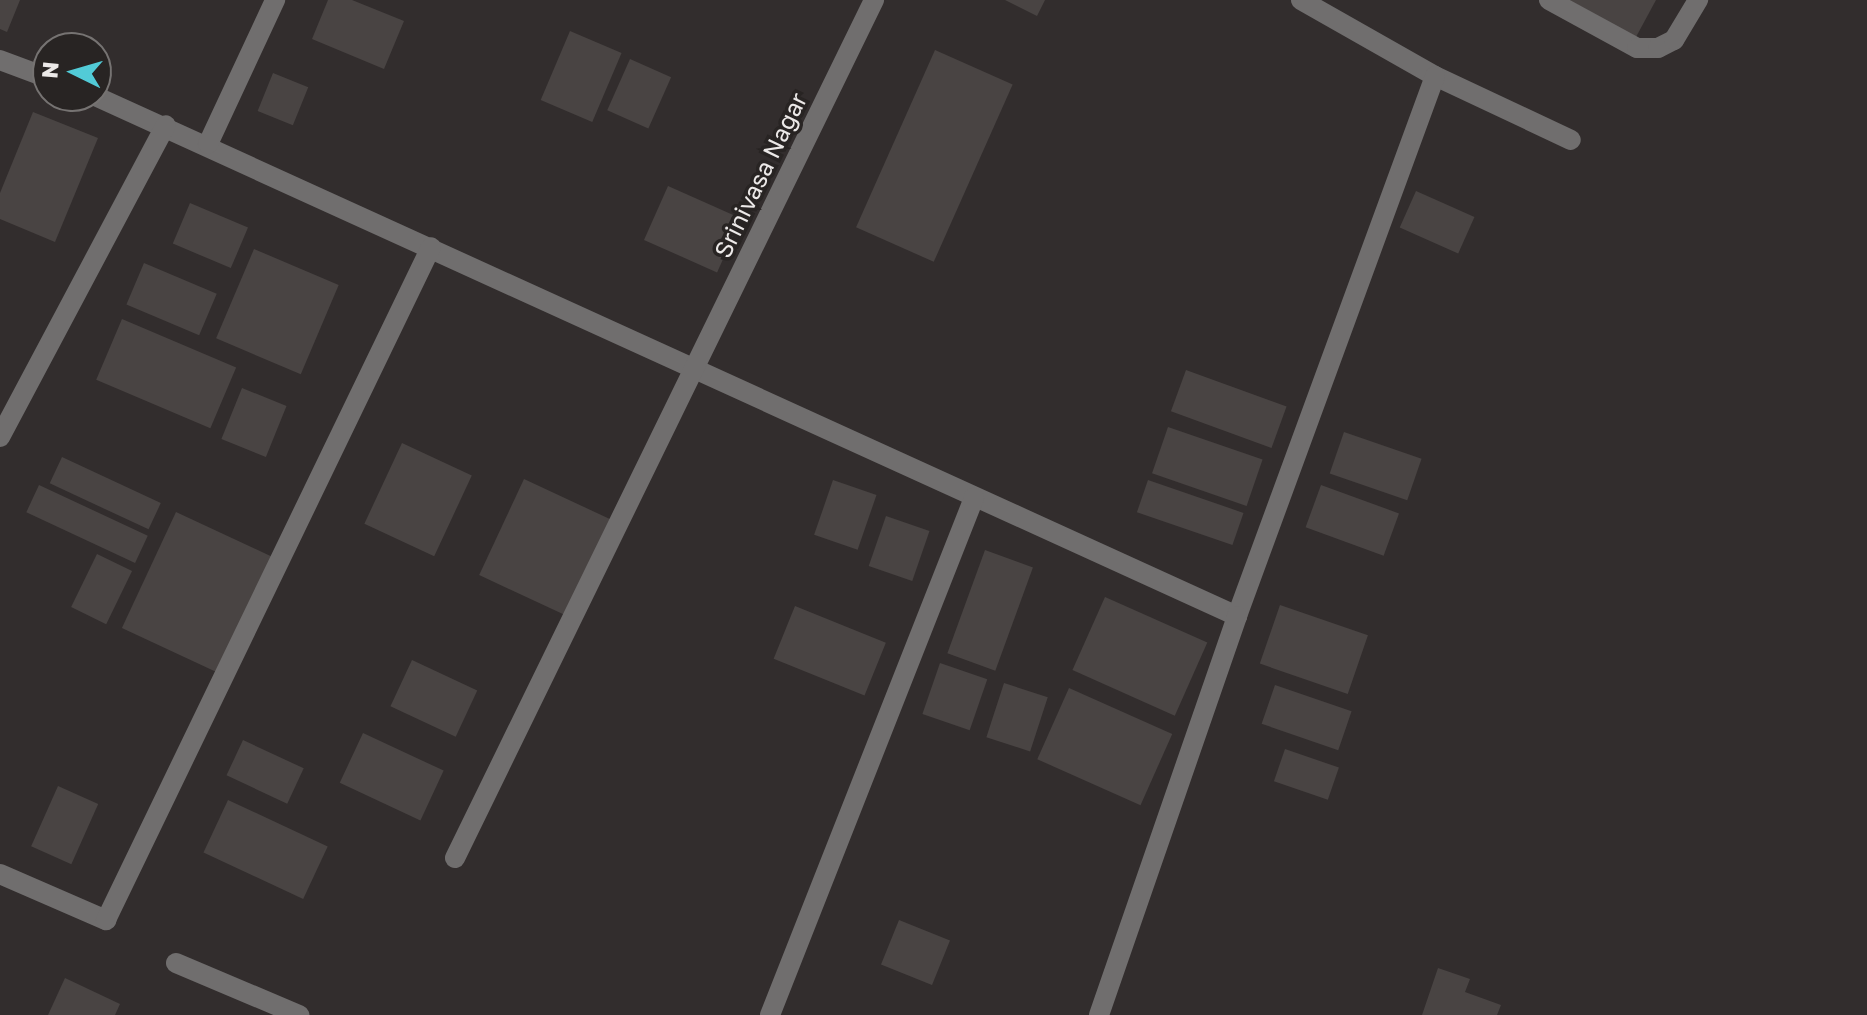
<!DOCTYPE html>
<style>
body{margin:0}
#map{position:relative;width:1867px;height:1015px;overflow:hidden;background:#322d2d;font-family:"Golos Text",sans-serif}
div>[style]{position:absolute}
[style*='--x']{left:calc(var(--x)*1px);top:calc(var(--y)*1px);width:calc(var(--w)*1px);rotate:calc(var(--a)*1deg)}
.building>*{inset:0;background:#494443;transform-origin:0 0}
.minor>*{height:20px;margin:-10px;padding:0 10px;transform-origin:10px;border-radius:10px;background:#706e6e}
span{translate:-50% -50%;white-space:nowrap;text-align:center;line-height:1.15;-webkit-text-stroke:7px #282423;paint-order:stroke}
.street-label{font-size:24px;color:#ece9e8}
.north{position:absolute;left:32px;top:32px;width:80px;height:80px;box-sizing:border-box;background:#282423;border:2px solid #767372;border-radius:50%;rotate:275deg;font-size:22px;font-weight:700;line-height:32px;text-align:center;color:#ece9e8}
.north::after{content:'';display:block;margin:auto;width:28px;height:36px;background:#52cbd7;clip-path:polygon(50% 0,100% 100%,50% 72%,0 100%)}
</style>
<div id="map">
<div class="building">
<div style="clip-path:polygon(0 0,20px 0,7px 32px,0 29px)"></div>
<div style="clip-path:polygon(328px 0,352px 0,404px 21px,384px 69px,312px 39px)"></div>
<div style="clip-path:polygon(1005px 0,1045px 0,1037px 16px)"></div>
<div style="clip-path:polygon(1569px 0,1656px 0,1636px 37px)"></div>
<div style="left:570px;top:31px;width:56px;height:75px;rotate:23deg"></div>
<div style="left:935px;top:50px;width:85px;height:194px;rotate:24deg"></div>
<div style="left:630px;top:59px;width:45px;height:56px;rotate:24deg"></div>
<div style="left:273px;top:73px;width:38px;height:41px;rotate:22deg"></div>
<div style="clip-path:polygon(33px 112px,98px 138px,55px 242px,0 219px,0 193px)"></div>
<div style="left:668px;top:186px;width:80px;height:59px;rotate:24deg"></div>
<div style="left:1416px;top:191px;width:64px;height:40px;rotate:24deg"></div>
<div style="left:190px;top:203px;width:63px;height:44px;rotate:23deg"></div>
<div style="left:254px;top:249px;width:92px;height:97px;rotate:23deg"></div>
<div style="left:144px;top:263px;width:79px;height:45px;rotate:23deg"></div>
<div style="left:122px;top:319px;width:124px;height:66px;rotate:23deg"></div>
<div style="left:1186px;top:370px;width:107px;height:44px;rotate:20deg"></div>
<div style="left:242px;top:388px;width:48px;height:55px;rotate:22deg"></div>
<div style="left:1168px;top:427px;width:100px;height:49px;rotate:19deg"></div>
<div style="left:1344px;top:432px;width:82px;height:44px;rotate:19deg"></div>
<div style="left:402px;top:443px;width:77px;height:89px;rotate:25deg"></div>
<div style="left:62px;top:457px;width:109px;height:29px;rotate:25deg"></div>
<div style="left:524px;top:479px;width:100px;height:106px;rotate:25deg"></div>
<div style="left:833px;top:480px;width:46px;height:58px;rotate:19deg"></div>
<div style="left:1148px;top:480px;width:101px;height:34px;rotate:19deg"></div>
<div style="left:39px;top:485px;width:120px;height:30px;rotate:25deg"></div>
<div style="left:1321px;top:485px;width:83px;height:45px;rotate:20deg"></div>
<div style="left:176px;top:512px;width:106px;height:128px;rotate:25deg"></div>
<div style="left:886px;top:516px;width:46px;height:53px;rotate:19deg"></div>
<div style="left:985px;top:550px;width:51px;height:110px;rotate:20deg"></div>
<div style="left:97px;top:554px;width:39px;height:59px;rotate:26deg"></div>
<div style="left:1105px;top:597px;width:112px;height:80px;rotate:24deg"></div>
<div style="left:1280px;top:605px;width:93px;height:62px;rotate:19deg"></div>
<div style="left:795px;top:606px;width:98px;height:57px;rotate:22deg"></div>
<div style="left:412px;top:660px;width:72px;height:51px;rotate:25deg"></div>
<div style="left:940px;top:663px;width:50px;height:54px;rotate:19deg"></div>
<div style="left:1004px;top:683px;width:46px;height:57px;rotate:18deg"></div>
<div style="left:1275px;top:685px;width:81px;height:41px;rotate:19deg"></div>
<div style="left:1069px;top:688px;width:113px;height:78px;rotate:24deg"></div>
<div style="left:363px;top:733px;width:89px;height:55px;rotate:25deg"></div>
<div style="left:243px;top:740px;width:67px;height:39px;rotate:25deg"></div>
<div style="left:1285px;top:749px;width:57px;height:34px;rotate:19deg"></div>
<div style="left:58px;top:786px;width:44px;height:66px;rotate:24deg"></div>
<div style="left:228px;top:800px;width:110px;height:58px;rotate:25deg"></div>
<div style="left:899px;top:920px;width:55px;height:48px;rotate:22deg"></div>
<div style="clip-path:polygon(1438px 968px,1470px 979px,1465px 992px,1501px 1005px,1497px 1015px,1422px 1015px)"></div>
<div style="clip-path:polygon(65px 978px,120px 1004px,115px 1015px,48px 1015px)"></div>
</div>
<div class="minor">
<div style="--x:1301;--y:0;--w:154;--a:29.6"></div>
<div style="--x:1435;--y:76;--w:150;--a:25.2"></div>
<div style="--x:1549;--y:0;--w:100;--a:28.6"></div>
<div style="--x:1637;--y:48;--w:21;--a:0"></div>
<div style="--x:1658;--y:48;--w:18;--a:-27"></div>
<div style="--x:1674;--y:40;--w:47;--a:-59"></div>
<div style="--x:0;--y:60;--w:51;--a:20.6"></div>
<div style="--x:95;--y:96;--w:1255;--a:24.48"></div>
<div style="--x:1237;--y:616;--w:575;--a:-69.86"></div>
<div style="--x:208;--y:144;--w:159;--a:-65"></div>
<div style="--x:0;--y:437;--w:353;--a:-62"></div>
<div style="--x:455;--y:858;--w:955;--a:-63.97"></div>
<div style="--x:0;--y:874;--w:116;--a:23.5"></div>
<div style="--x:106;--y:920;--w:747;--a:-64.22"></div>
<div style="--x:176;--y:963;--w:134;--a:22.9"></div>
<div style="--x:770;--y:1015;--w:556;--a:-68.47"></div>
<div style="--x:1099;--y:1015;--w:422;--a:-70.9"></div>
</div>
<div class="street-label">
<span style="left:760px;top:175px;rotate:-64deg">Srinivasa Nagar</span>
</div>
<div class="north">N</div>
</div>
